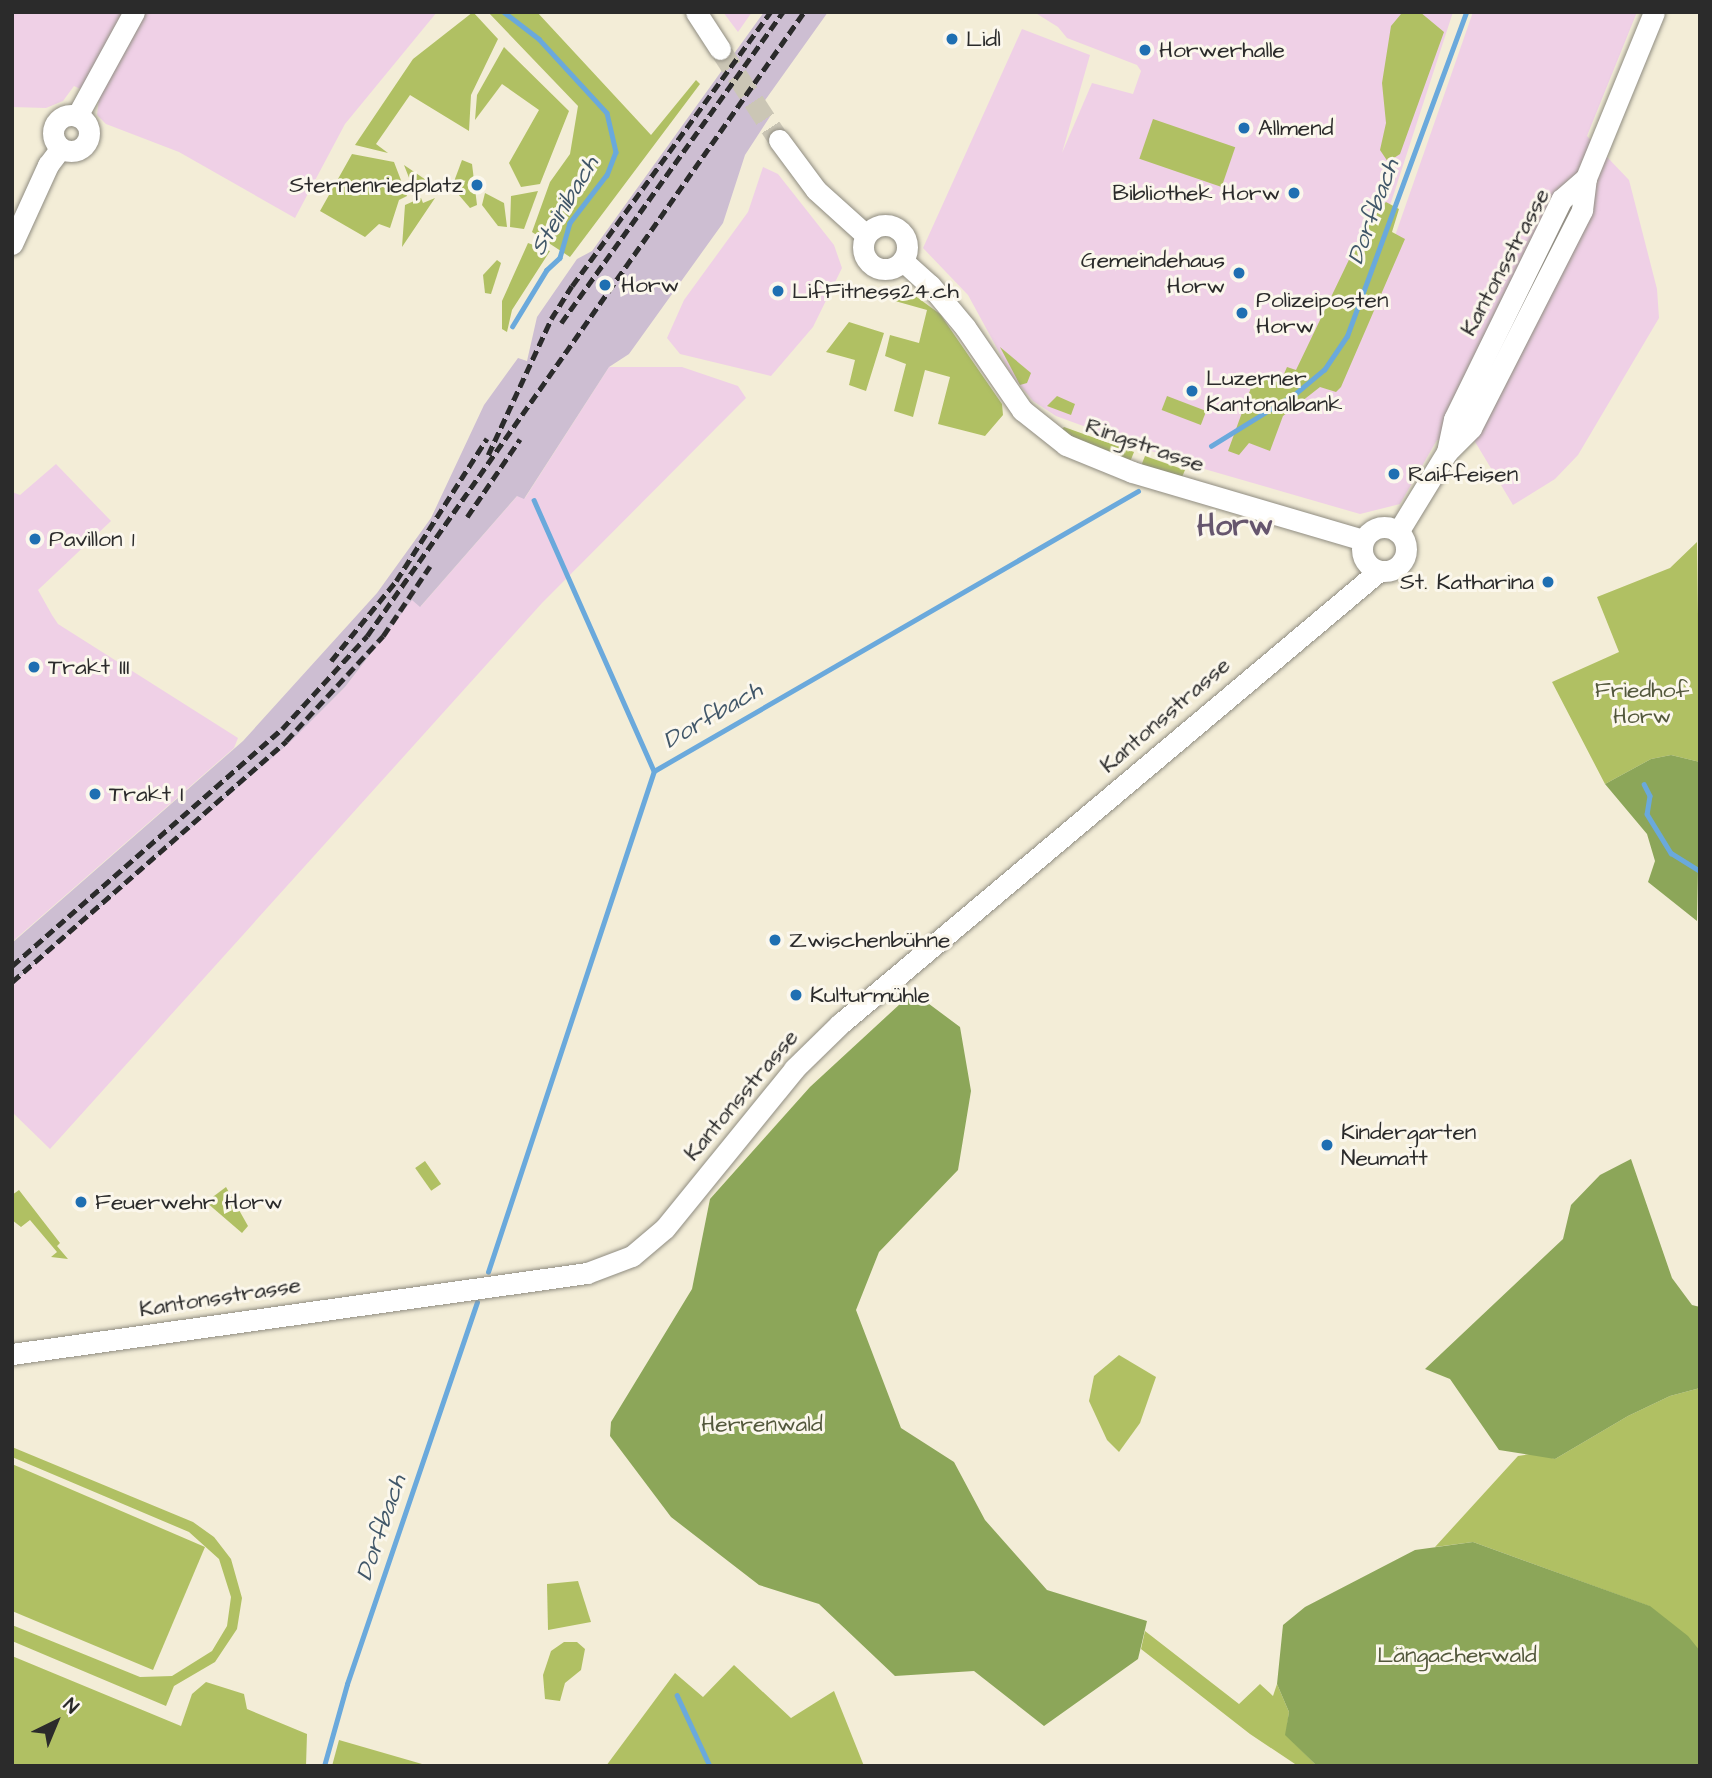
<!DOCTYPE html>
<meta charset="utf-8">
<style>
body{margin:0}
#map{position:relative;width:1712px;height:1778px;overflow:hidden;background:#f3edd7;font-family:"Architects Daughter",sans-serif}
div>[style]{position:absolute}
.built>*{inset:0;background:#efd0e6}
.industrial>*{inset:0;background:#cdbed2}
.green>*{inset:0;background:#b0c063;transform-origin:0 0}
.forest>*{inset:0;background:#8ca659}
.stream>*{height:4.5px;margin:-2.25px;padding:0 2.25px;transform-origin:2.25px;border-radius:2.25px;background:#6aa9dc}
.secondary-tunnel>*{height:21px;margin-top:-10.5px;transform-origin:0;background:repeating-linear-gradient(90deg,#cbc6b5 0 21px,transparent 0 31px)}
.roads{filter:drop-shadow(0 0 2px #8f8c81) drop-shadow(0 0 2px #8f8c81)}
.secondary>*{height:21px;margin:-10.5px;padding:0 10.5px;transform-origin:10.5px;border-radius:10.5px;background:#fff}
.secondary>.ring{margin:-10.5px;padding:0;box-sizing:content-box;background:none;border:21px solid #fff;border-radius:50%}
.rail>*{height:4.5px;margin-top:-2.25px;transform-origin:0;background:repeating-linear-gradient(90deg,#2b2b2b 0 10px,transparent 0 15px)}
.dots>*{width:19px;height:19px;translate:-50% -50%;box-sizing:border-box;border:4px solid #fbf7ec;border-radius:50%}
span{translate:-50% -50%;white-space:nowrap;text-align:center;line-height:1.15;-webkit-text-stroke:6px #fbf7ec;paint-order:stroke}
.poi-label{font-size:23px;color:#2b2b2b}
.left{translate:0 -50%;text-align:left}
.right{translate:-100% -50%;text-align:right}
.street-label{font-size:23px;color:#2b2b2b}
.park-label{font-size:23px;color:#53583c}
.water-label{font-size:24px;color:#415769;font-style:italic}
.district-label{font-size:30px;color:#66566e;font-weight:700}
.frame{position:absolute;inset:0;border:14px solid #2b2b2b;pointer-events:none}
.north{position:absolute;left:21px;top:1687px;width:70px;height:70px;-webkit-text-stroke:5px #fbf7ec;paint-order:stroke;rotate:43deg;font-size:19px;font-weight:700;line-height:28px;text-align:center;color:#2b2b2b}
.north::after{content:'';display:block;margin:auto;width:24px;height:32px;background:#2b2b2b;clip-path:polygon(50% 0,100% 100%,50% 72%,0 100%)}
</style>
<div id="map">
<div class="built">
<div style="clip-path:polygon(12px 12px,437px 12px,345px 124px,295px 218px,179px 152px,106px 124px,97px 115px,99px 98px,74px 86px,63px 101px,46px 108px,12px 107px)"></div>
<div style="clip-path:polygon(723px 12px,752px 12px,738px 32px)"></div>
<div style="clip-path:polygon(1034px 12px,1453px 12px,1369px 270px,1380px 279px,1473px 12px,1637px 12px,1587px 136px,1629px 180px,1657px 289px,1659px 318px,1578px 455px,1555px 479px,1513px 505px,1474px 440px,1437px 440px,1400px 504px,1360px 514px,1187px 464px,1056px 416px,1033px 401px,1011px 374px,968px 295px,923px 248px,1022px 29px,1090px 55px,1062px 153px,1092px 83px,1133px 94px,1141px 71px,1137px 65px,1067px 38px,1058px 27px)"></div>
<div style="clip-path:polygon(763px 167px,778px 174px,834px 245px,842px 268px,813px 327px,771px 376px,680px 354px,667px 338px,684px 300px,748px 212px)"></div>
<div style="clip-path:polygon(609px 367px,682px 367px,738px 386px,746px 398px,542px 603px,50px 1149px,12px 1112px,12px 984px,288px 743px,345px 687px,412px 599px,421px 606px,518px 495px,525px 498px)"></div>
<div style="clip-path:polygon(56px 464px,111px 521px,38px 590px,52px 615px,58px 624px,238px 738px,234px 748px,12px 942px,12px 492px,20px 495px)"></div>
</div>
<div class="industrial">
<div style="clip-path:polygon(764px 12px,828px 12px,761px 106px,771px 115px,745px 155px,723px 223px,629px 354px,609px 367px,524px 499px,517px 496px,420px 607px,412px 600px,345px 687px,289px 743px,12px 984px,12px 943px,243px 741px,377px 593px,431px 518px,484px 405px,518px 358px,527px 361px,537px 317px,577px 259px,592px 251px)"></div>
</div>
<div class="green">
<div style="clip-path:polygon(473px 12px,498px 39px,471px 95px,469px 131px,410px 95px,376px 144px,388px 153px,355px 145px,413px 59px)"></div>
<div style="clip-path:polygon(488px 12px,537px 12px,651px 135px,696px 80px,700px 84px,570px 257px,532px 232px,550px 182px,570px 154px,578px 106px)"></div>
<div style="clip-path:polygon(1420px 12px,1444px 32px,1400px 154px,1388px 162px,1380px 150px,1386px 123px,1382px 83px,1391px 26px,1401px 14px)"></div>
<div style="clip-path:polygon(504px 47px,569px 111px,540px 184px,521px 187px,509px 163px,539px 110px,502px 84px,475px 120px,477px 95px)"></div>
<div style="left:1153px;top:119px;width:87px;height:42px;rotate:19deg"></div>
<div style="clip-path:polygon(352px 154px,394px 162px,407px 196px,399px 200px,390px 228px,379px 224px,365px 237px,320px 211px)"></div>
<div style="clip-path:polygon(462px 160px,472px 164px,477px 205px,470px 208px,452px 187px)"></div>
<div style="clip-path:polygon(404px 165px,429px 182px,431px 179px,432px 187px,415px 193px)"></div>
<div style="clip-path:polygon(538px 191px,524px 229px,510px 227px,511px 196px)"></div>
<div style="clip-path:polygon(485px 193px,504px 203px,507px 227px,498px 226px,482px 205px)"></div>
<div style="clip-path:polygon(421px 198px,423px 203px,435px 198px,402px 247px,405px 205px)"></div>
<div style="clip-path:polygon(1386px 202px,1399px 209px,1392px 232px,1405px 239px,1341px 387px,1336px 392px,1320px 387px,1283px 416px,1270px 451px,1249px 443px,1239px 455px,1228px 451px,1256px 374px,1280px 383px,1287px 367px,1296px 370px,1369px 218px)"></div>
<div style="clip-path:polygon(528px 243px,550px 251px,512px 310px,507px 332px,502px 329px,502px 301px)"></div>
<div style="clip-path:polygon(497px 260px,501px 263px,491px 294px,485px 293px,483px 275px)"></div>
<div style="clip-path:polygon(899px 292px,914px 295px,940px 314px,1002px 404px,1003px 415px,985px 436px,938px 424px,950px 377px,925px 370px,913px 417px,894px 411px,906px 364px,885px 356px,890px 335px,919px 343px,927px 310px,895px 301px)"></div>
<div style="clip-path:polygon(849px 322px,884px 333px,866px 391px,849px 385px,855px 360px,826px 352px)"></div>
<div style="clip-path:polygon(1000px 347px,1031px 373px,1027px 383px,1020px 385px)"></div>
<div style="clip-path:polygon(1057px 396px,1075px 404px,1071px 415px,1047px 406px)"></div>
<div style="left:1167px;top:396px;width:42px;height:15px;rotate:21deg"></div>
<div style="clip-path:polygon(1064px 427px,1134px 452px,1130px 462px,1060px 431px)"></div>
<div style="clip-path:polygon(1145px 456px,1185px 470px,1182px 477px,1141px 466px)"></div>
<div style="clip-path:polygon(1697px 542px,1700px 762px,1671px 755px,1651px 759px,1605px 784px,1552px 682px,1619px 652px,1597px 597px,1670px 568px)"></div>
<div style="left:425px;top:1161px;width:28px;height:12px;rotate:55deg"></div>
<div style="clip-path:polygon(226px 1187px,248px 1226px,242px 1233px,206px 1202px)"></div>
<div style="clip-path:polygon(19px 1190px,60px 1243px,57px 1246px,68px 1259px,51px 1257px,57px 1252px,30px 1220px,21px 1227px,12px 1220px,12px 1195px)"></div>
<div style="clip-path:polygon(1119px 1355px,1156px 1377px,1140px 1423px,1119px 1452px,1107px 1440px,1089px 1401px,1094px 1376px)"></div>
<div style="clip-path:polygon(1700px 1388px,1700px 1651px,1649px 1606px,1473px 1542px,1435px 1547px,1518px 1456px,1536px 1453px,1555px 1459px,1628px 1416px,1670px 1396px)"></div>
<div style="clip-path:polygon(12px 1447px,193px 1522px,214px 1537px,231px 1559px,242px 1598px,237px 1629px,215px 1662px,174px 1686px,166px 1706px,12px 1641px,12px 1625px,140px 1677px,172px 1676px,212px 1651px,227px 1626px,231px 1597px,219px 1559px,189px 1532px,12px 1457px)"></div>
<div style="clip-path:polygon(12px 1464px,205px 1547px,153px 1670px,12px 1611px)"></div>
<div style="clip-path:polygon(578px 1581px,591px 1622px,548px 1630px,547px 1584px)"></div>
<div style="clip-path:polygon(1145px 1631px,1239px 1704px,1260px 1684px,1273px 1696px,1277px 1684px,1289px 1712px,1286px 1735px,1317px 1766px,1298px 1766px,1250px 1734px,1141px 1649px)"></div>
<div style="clip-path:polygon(564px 1642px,577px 1642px,585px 1649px,581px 1670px,565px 1683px,560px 1701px,545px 1699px,543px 1675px,551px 1651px)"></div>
<div style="clip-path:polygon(12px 1656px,181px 1726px,192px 1694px,206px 1682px,244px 1694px,247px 1709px,307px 1734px,306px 1766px,12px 1766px)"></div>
<div style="clip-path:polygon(734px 1665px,791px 1718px,834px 1691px,864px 1766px,606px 1766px,675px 1673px,703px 1697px)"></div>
<div style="clip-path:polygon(339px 1740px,429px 1766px,332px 1766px)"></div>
</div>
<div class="forest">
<div style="clip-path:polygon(1671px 755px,1700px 762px,1697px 921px,1648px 882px,1655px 861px,1647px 834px,1605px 784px,1651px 759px)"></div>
<div style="clip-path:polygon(913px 992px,960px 1027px,971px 1091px,958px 1170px,879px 1252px,856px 1310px,901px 1428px,954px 1462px,985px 1520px,1047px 1590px,1147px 1621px,1138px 1659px,1044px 1726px,974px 1671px,895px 1676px,819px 1604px,759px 1585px,671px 1517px,610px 1436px,611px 1422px,692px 1289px,710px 1199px,810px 1087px)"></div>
<div style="clip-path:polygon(1631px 1159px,1672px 1278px,1692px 1305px,1700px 1307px,1700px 1388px,1670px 1396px,1628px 1416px,1555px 1459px,1499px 1450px,1450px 1379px,1425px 1369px,1563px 1239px,1571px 1205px,1600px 1175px)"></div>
<div style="clip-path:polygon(1473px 1542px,1650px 1606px,1688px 1636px,1700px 1651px,1700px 1766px,1317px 1766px,1285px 1735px,1289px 1712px,1277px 1684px,1283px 1625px,1305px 1607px,1415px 1550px)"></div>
</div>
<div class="stream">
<div style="left:504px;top:12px;width:44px;rotate:37.6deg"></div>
<div style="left:539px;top:39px;width:100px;rotate:47.4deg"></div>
<div style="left:607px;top:113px;width:40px;rotate:77deg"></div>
<div style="left:616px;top:152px;width:25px;rotate:111deg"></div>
<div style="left:607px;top:175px;width:61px;rotate:127.6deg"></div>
<div style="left:570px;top:223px;width:36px;rotate:106deg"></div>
<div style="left:560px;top:258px;width:18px;rotate:137deg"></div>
<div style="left:547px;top:270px;width:66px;rotate:121.3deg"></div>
<div style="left:1211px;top:446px;width:99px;rotate:-31.8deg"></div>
<div style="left:1295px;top:394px;width:38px;rotate:-40deg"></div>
<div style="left:1324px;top:370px;width:41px;rotate:-55.9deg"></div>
<div style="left:1347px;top:336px;width:345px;rotate:-69.8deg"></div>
<div style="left:534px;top:500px;width:296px;rotate:66.1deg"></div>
<div style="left:1644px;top:784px;width:13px;rotate:63deg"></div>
<div style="left:1650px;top:796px;width:18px;rotate:99deg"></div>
<div style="left:1647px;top:814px;width:46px;rotate:58.4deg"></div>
<div style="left:1671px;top:853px;width:34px;rotate:32deg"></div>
<div style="left:488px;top:1272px;width:528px;rotate:-71.67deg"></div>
<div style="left:654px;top:771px;width:559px;rotate:-30.05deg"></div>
<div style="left:677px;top:1695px;width:78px;rotate:65.1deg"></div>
<div style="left:324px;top:1766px;width:85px;rotate:-74.3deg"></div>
<div style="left:347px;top:1684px;width:403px;rotate:-71.2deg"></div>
</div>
<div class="secondary-tunnel">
<div style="left:720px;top:49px;width:108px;rotate:57deg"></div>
</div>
<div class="roads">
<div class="secondary">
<div style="left:696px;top:12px;width:44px;rotate:57deg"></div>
<div class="ring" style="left:53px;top:115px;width:15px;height:15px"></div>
<div style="left:77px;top:116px;width:119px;rotate:-61.3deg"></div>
<div style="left:779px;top:140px;width:62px;rotate:53.5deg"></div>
<div style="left:816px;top:190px;width:67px;rotate:42deg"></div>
<div class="ring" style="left:863px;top:225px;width:23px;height:23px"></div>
<div style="left:12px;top:244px;width:87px;rotate:-65.5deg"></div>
<div style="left:48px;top:165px;width:21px;rotate:-53deg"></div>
<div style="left:903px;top:261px;width:36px;rotate:42deg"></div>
<div style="left:930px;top:285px;width:55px;rotate:50.2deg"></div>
<div style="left:965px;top:327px;width:101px;rotate:55.5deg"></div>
<div style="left:1022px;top:410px;width:56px;rotate:38.5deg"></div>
<div style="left:1066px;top:445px;width:71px;rotate:22.2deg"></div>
<div style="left:1132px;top:472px;width:241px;rotate:16.4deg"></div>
<div style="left:1447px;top:452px;width:34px;rotate:-78deg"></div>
<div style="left:1454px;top:419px;width:245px;rotate:-63.9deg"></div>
<div style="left:1562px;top:199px;width:32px;rotate:-41deg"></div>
<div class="ring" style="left:1362px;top:527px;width:23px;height:23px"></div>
<div style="left:1398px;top:532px;width:94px;rotate:-58.5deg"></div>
<div style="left:1447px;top:452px;width:34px;rotate:-45deg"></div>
<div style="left:1471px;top:428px;width:245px;rotate:-63deg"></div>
<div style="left:1582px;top:210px;width:32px;rotate:-83deg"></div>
<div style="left:1586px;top:178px;width:179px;rotate:-67.7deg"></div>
<div style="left:12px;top:1354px;width:581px;rotate:-8.02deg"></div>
<div style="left:587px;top:1273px;width:48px;rotate:-20.7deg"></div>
<div style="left:632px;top:1256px;width:43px;rotate:-40.3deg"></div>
<div style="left:665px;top:1228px;width:205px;rotate:-50.9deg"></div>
<div style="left:794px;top:1069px;width:64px;rotate:-44.4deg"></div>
<div style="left:840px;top:1024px;width:704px;rotate:-40.05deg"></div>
</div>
</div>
<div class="rail">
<div style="left:561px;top:323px;width:382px;rotate:-54.5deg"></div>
<div style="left:488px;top:455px;width:150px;rotate:-65.1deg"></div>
<div style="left:551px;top:319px;width:39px;rotate:-58deg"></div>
<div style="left:572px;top:286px;width:338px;rotate:-54.1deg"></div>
<div style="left:467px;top:517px;width:94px;rotate:-55.8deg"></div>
<div style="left:331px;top:661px;width:103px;rotate:-50.9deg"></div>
<div style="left:396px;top:581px;width:169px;rotate:-57.5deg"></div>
<div style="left:12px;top:966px;width:359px;rotate:-41.3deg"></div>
<div style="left:282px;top:729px;width:126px;rotate:-47.6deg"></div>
<div style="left:367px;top:636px;width:762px;rotate:-55deg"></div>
<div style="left:12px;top:982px;width:365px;rotate:-41.3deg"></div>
<div style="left:286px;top:741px;width:143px;rotate:-47.3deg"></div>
<div style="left:383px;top:636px;width:84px;rotate:-56.1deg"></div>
</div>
<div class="dots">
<div style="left:952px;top:39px;background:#1f6fb2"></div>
<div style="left:1145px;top:50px;background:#1f6fb2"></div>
<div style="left:1244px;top:128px;background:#1f6fb2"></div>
<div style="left:477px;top:185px;background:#1f6fb2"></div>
<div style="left:1294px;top:193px;background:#1f6fb2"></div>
<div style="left:1239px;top:273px;background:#1f6fb2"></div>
<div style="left:605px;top:285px;background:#1f6fb2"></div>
<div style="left:778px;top:291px;background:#1f6fb2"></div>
<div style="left:1242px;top:313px;background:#1f6fb2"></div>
<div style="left:1192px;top:391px;background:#1f6fb2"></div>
<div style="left:1394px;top:474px;background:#1f6fb2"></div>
<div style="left:35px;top:539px;background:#1f6fb2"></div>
<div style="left:1548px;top:582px;background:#1f6fb2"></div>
<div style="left:34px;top:667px;background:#1f6fb2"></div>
<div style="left:95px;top:794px;background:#1f6fb2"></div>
<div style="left:775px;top:940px;background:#1f6fb2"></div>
<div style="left:796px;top:995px;background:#1f6fb2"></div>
<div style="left:1327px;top:1145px;background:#1f6fb2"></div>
<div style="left:81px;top:1202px;background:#1f6fb2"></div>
</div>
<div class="poi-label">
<span class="left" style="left:966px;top:39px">Lidl</span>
<span class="left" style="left:1159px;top:50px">Horwerhalle</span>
<span class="left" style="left:1258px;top:128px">Allmend</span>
<span class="right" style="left:463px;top:185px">Sternenriedplatz</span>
<span class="right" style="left:1280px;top:193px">Bibliothek Horw</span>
<span class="right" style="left:1225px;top:273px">Gemeindehaus<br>Horw</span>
<span class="left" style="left:621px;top:285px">Horw</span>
<span class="left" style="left:792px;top:291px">LifFitness24.ch</span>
<span class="left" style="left:1256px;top:313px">Polizeiposten<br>Horw</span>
<span class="left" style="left:1206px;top:391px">Luzerner<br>Kantonalbank</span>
<span class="left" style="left:1408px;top:474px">Raiffeisen</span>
<span class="left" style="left:49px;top:539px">Pavillon 1</span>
<span class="right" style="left:1534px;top:582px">St. Katharina</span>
<span class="left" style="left:48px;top:667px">Trakt III</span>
<span class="left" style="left:109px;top:794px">Trakt I</span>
<span class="left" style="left:789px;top:940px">Zwischenbühne</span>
<span class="left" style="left:810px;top:995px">Kulturmühle</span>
<span class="left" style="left:1341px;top:1145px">Kindergarten<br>Neumatt</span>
<span class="left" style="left:95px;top:1202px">Feuerwehr Horw</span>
</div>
<div class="street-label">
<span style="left:1505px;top:262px;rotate:-62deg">Kantonsstrasse</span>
<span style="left:1145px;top:445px;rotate:19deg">Ringstrasse</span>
<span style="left:1165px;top:715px;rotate:-41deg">Kantonsstrasse</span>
<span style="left:741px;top:1095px;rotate:-50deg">Kantonsstrasse</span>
<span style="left:220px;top:1297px;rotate:-9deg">Kantonsstrasse</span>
</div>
<div class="park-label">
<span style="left:1642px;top:703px">Friedhof<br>Horw</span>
<span style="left:762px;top:1424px">Herrenwald</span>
<span style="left:1457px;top:1655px">Längacherwald</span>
</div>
<div class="water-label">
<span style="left:565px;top:206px;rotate:-59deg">Steinibach</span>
<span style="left:1374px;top:212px;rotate:-70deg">Dorfbach</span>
<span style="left:713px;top:716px;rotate:-30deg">Dorfbach</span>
<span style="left:382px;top:1528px;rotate:-71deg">Dorfbach</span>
</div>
<div class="district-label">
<span style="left:1235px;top:526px">Horw</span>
</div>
<div class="frame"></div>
<div class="north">N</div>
</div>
